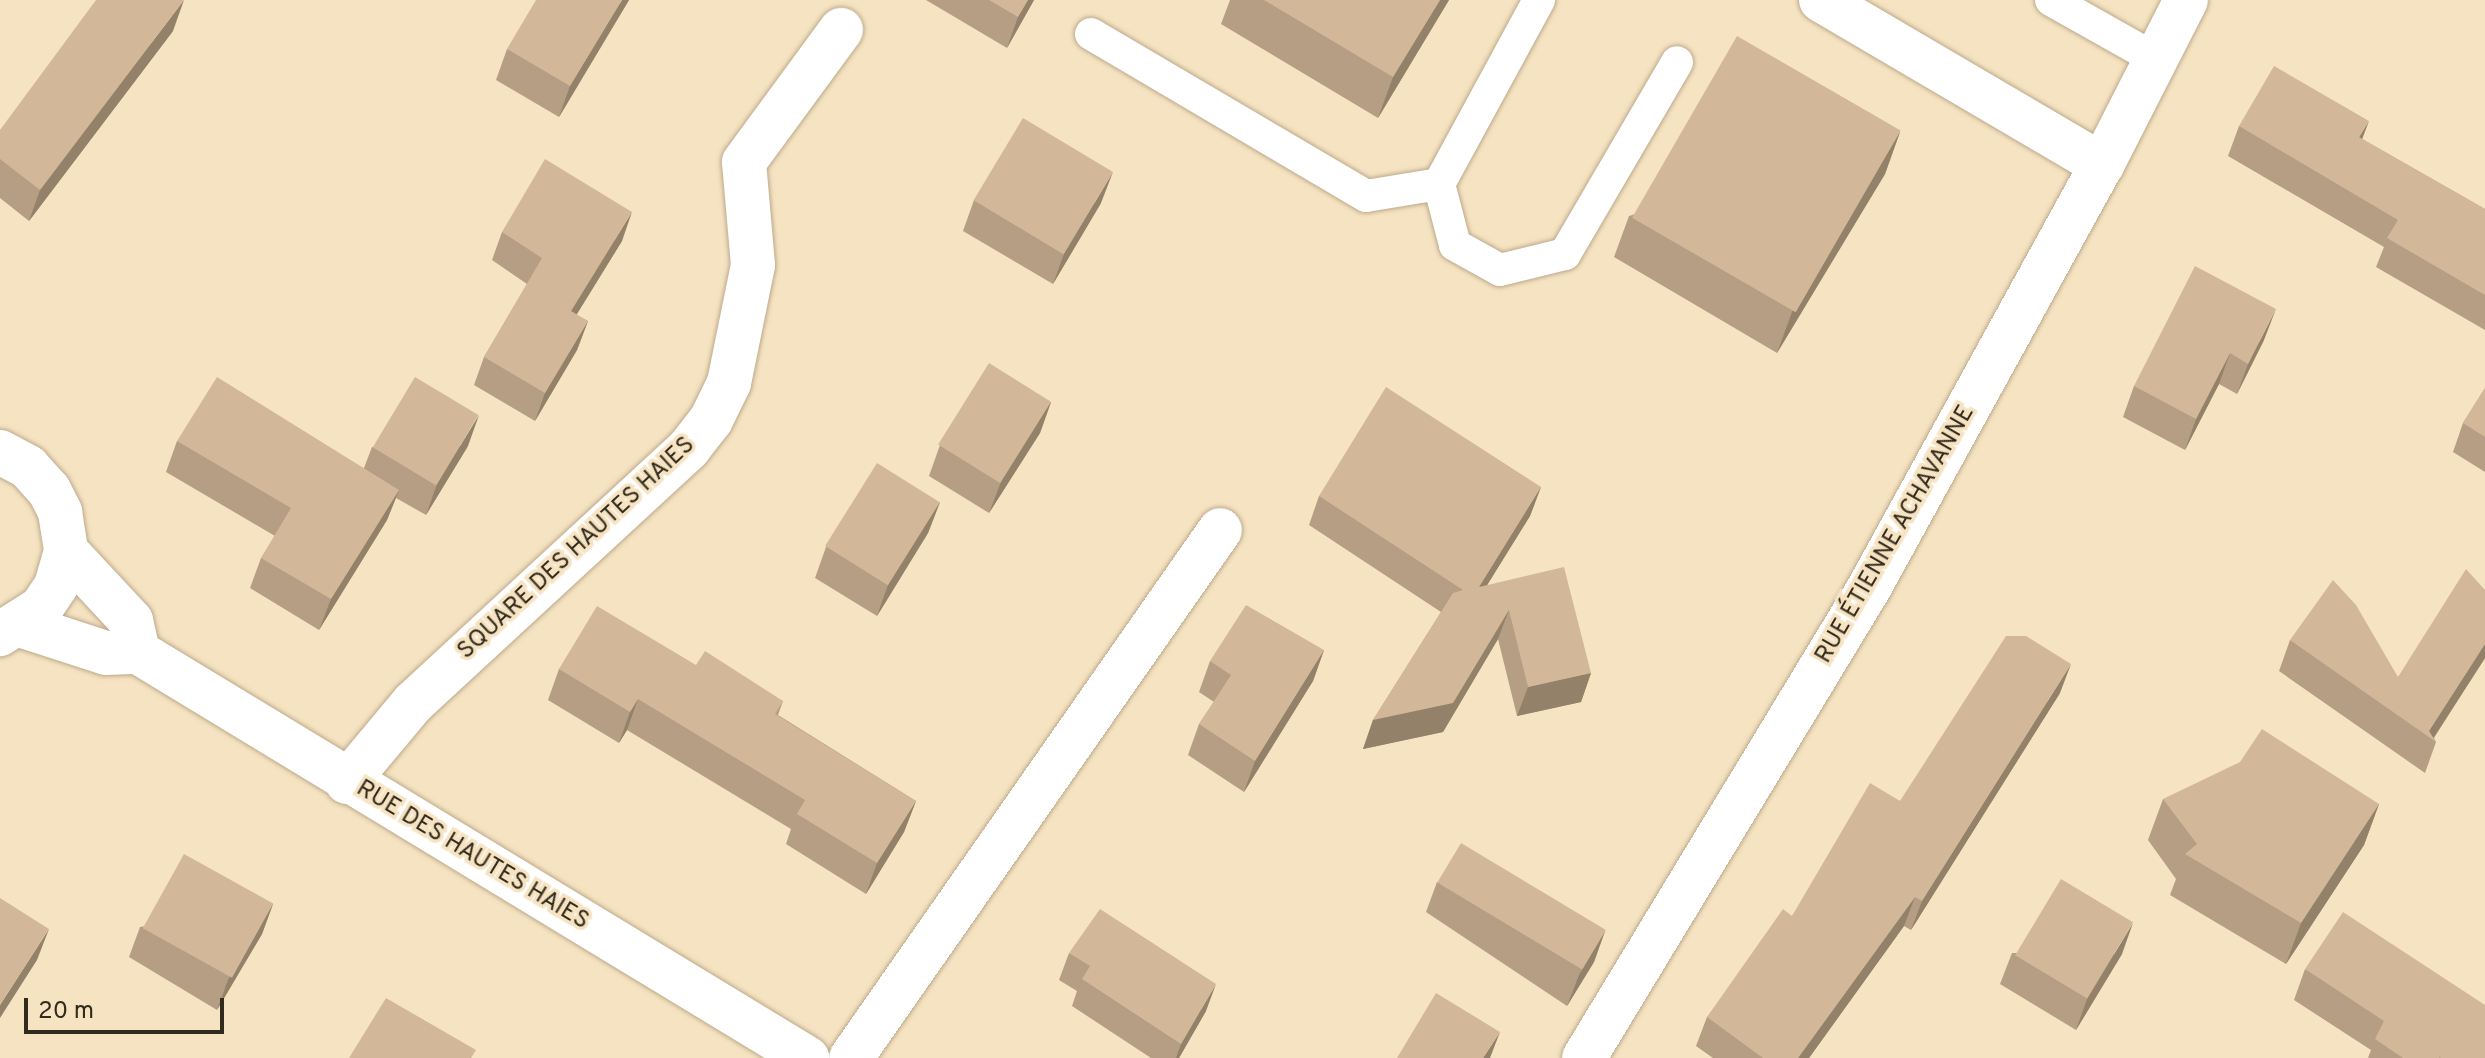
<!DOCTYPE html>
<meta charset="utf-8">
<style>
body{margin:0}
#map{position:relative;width:2485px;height:1058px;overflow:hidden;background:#f6e3c2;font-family:Overpass,sans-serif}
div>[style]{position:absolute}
.roads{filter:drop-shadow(0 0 2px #bcaa8b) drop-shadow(0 0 2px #bcaa8b)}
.lane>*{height:32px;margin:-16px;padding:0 16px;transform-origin:16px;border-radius:16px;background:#fff}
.street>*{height:44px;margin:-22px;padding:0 22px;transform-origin:22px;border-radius:22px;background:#fff}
.wall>*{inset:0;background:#b59e83}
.shaded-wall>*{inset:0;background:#93816a}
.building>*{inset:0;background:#d2b898;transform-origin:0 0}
span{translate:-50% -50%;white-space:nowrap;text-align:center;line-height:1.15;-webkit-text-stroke:7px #f6e3c2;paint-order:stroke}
.street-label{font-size:24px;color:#312a1d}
.scale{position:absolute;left:24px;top:998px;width:200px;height:36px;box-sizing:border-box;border:4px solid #312a1d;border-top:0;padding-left:10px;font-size:24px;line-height:28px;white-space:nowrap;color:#312a1d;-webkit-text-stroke:6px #f6e3c2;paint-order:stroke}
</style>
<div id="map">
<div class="roads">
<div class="lane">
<div style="left:1539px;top:0;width:209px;rotate:118.5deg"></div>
<div style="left:1439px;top:184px;width:63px;rotate:75.3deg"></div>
<div style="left:1455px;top:245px;width:51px;rotate:29.1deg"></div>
<div style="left:1500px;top:270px;width:67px;rotate:-13.8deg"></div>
<div style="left:1565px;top:254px;width:222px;rotate:-59.7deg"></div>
<div style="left:2051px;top:0;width:118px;rotate:29.4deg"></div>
<div style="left:1091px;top:34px;width:319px;rotate:30.5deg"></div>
<div style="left:1366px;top:196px;width:74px;rotate:-9.3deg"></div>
</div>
<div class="street">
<div style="left:1821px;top:0;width:326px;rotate:30.4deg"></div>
<div style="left:0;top:452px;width:32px;rotate:28deg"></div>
<div style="left:28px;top:467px;width:31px;rotate:48deg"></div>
<div style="left:49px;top:490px;width:25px;rotate:63deg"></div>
<div style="left:60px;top:512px;width:39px;rotate:81deg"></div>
<div style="left:66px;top:551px;width:36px;rotate:106deg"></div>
<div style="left:56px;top:586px;width:27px;rotate:124deg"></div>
<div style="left:41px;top:608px;width:49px;rotate:147.6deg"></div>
<div style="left:66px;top:551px;width:96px;rotate:47.1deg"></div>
<div style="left:131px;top:621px;width:32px;rotate:77deg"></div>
<div style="left:20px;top:625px;width:90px;rotate:18deg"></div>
<div style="left:106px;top:653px;width:32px;rotate:-2deg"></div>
<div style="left:138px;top:652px;width:783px;rotate:31.25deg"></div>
<div style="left:347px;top:782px;width:103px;rotate:-50.1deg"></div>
<div style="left:413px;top:703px;width:376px;rotate:-42.7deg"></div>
<div style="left:689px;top:448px;width:36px;rotate:-52deg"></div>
<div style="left:711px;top:420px;width:41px;rotate:-64.1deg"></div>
<div style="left:729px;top:383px;width:120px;rotate:-78.5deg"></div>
<div style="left:753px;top:265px;width:103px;rotate:-95deg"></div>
<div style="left:744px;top:162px;width:164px;rotate:-53.7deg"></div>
<div style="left:851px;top:1058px;width:644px;rotate:-55.05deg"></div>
<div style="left:1584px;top:1058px;width:550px;rotate:-58.77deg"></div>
<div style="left:1869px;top:588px;width:483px;rotate:-61.2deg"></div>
<div style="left:2102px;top:165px;width:185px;rotate:-63deg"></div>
</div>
</div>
<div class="wall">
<div style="clip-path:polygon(629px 0,559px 117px,496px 80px,507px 49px)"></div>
<div style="clip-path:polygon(926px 0,1034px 0,1007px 48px)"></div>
<div style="clip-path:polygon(1230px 0,1449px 0,1378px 118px,1221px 24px)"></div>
<div style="clip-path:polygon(173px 31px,29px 221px,0 198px,0 130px)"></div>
<div style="clip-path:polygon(2239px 126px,2362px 139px,2485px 209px,2485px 330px,2376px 267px,2384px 247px,2228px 156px)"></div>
<div style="clip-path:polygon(1900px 132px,1885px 174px,1777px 353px,1614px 257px,1629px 216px)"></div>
<div style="clip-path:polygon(974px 200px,1101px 203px,1053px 284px,963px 231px)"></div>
<div style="clip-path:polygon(502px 232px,622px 241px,576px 315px,588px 321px,577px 350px,535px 421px,474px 385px,484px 357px,527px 284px,492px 260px)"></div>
<div style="clip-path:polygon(2264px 340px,2237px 394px,2219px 384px,2185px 450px,2123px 417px,2134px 386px)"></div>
<div style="clip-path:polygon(2485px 388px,2485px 472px,2453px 452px,2463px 423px)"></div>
<div style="clip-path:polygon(1051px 402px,1040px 433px,989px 513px,929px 476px,940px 445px)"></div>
<div style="clip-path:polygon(177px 441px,364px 468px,372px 447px,468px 446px,426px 515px,396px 498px,387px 520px,319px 630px,250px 588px,261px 558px,275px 536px,166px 472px)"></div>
<div style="clip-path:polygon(1541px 487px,1530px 516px,1487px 585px,1591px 673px,1581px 702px,1517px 716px,1498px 639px,1443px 732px,1363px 749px,1373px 720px,1441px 612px,1309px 525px,1319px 496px)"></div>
<div style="clip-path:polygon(940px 502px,928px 533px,877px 616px,815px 578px,826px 547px)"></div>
<div style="clip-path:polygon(2485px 590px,2485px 658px,2434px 738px,2436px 742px,2425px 773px,2279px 671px,2290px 640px,2398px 677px)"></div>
<div style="clip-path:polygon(1324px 650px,1313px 681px,1244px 792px,1188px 755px,1199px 724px,1214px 702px,1199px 692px,1210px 661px)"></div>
<div style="clip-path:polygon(696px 665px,783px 701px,778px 715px,916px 801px,904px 832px,866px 894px,786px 844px,791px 829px,627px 730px,619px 743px,548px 700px,559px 669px)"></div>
<div style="clip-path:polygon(2060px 693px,1911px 930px,1904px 926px,1809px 1058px,1713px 1058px,1696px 1046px,1707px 1017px,1792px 916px,1900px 801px)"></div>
<div style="clip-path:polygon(2163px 799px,2379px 804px,2364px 845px,2286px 964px,2170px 895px,2176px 879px,2148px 840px)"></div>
<div style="clip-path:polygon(1437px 882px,1605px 931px,1594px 962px,1567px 1006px,1426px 912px)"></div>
<div style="clip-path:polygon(273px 904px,262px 934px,217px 1010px,129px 957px,140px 927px)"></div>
<div style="clip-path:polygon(1069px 953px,1206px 1011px,1179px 1058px,1151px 1058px,1072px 1006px,1077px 991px,1059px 980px)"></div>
<div style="clip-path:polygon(2012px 953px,2122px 954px,2076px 1030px,2000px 984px)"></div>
<div style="clip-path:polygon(2305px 969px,2485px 1058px,2368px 1058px,2371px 1050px,2294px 1000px)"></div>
</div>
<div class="shaded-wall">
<div style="clip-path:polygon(184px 0,173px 31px,29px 221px,40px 190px)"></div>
<div style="clip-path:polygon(622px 0,629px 0,559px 117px,570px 86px)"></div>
<div style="clip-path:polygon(1028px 0,1034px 0,1007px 48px,1018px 17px)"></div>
<div style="clip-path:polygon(1440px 0,1449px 0,1378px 118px,1393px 77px)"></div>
<div style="clip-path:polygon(2369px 121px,2358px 150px,2359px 137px)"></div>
<div style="clip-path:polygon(1900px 132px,1885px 174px,1777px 353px,1792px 312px)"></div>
<div style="clip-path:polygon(1113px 172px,1101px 203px,1053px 284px,1064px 254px)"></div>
<div style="clip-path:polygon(632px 212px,622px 241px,561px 340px,571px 311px)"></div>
<div style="clip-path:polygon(2276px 309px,2264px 340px,2237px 394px,2248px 364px)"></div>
<div style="clip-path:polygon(588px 321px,577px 350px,535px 421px,545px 393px)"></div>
<div style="clip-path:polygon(2230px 353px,2219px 384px,2185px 450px,2196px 419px)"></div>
<div style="clip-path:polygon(1051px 402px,1040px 433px,989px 513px,1001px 482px)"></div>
<div style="clip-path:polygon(479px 415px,468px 446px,426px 515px,437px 484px)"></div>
<div style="clip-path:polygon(1541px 487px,1530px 516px,1468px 616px,1479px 587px)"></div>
<div style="clip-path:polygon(399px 490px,387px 520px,319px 630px,331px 599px)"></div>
<div style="clip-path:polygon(940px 502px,928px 533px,877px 616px,888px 585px)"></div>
<div style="clip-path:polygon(1509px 610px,1498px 639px,1443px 732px,1363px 749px,1373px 720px)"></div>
<div style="clip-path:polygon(2485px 644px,2485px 658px,2432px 740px,2429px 731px)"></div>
<div style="clip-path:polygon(1324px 650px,1313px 681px,1244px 792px,1255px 761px)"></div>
<div style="clip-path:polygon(2071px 664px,2060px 693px,1911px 930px,1922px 901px)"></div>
<div style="clip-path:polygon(1591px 673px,1581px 702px,1517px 716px,1528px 687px)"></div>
<div style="clip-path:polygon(638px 699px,627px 730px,619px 743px,630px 712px)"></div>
<div style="clip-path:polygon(916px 801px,904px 832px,866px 894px,877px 863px)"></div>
<div style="clip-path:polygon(2379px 804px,2364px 845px,2286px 964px,2301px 923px)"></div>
<div style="clip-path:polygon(1915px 897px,1904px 926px,1809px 1058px,1798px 1058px)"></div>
<div style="clip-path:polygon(273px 904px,262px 934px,217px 1010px,228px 980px)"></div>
<div style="clip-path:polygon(2133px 923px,2122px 954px,2076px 1030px,2087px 999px)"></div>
<div style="clip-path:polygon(49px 929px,37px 960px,0 1018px,0 1005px)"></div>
<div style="clip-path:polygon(1605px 931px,1594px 962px,1567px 1006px,1579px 975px)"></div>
<div style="clip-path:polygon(1216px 984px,1206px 1011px,1179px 1058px,1176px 1058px,1181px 1044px)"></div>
<div style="clip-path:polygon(1500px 1032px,1490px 1058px,1483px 1058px)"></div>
</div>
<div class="building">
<div style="clip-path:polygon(96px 0,184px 0,40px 190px,0 159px,0 130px)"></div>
<div style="clip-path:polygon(536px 0,622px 0,570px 86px,507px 49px)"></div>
<div style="clip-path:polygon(989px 0,1028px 0,1018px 17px)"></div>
<div style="clip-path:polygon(1264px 0,1440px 0,1393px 77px)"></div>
<div style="left:1737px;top:36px;width:189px;height:210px;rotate:30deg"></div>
<div style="clip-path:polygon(2274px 66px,2369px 121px,2359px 137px,2485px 209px,2485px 295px,2387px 238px,2398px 220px,2239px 126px)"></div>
<div style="left:1023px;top:118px;width:105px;height:96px;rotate:31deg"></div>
<div style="clip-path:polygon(545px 159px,632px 212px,571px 311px,588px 321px,545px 393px,484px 357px,542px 258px,502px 232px)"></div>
<div style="clip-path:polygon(2195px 266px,2276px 309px,2248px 364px,2230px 353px,2196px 419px,2134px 386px)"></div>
<div style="left:989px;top:363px;width:73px;height:96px;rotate:32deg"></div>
<div style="clip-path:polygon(217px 377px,399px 490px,331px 599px,261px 558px,291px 508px,177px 441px)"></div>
<div style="left:415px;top:377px;width:74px;height:82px;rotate:31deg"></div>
<div style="clip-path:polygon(1386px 387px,1541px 487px,1479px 587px,1564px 567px,1591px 673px,1528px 687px,1509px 610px,1453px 703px,1373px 720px,1453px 593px,1463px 590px,1319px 496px)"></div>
<div style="clip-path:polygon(2485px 388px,2485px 437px,2463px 423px)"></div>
<div style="left:877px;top:463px;width:74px;height:98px;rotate:32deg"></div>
<div style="clip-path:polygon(2466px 569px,2485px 590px,2485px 644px,2429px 731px,2436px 742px,2290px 640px,2333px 580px,2356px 605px,2398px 677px)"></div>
<div style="clip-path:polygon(1246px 605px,1324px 650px,1255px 761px,1199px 724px,1231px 675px,1210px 661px)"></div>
<div style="clip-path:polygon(597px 606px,696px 665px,705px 651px,783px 701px,775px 714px,916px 801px,877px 863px,797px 814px,805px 800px,638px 699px,630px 712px,559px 669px)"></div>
<div style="clip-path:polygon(2006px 636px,2026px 636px,2071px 664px,1922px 901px,1915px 897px,1798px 1058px,1763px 1058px,1707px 1017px,1783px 909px,1792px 916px,1870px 783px,1900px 801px)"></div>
<div style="clip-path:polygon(2262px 729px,2379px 804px,2301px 923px,2185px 854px,2197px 844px,2163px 799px,2240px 762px)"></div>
<div style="left:1461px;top:843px;width:169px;height:46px;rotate:31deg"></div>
<div style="left:184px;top:854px;width:102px;height:85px;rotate:29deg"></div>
<div style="left:2061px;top:879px;width:84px;height:89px;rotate:31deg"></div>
<div style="clip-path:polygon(0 898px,49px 929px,0 1005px)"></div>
<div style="clip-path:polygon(1100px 909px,1216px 984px,1181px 1044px,1082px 979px,1090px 966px,1069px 953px)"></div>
<div style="clip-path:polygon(2343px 912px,2485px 1005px,2485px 1058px,2441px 1058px,2439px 1057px,2439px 1058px,2403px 1058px,2375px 1039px,2384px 1021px,2305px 969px)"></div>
<div style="clip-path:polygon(1436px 993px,1500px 1032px,1483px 1058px,1397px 1058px)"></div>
<div style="clip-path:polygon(386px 998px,476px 1050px,471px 1058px,349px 1058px)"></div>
</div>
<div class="street-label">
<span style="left:1896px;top:535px;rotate:-60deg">RUE ÉTIENNE ACHAVANNE</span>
<span style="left:577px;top:549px;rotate:-43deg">SQUARE DES HAUTES HAIES</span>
<span style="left:472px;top:856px;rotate:31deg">RUE DES HAUTES HAIES</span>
</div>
<div class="scale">20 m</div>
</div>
